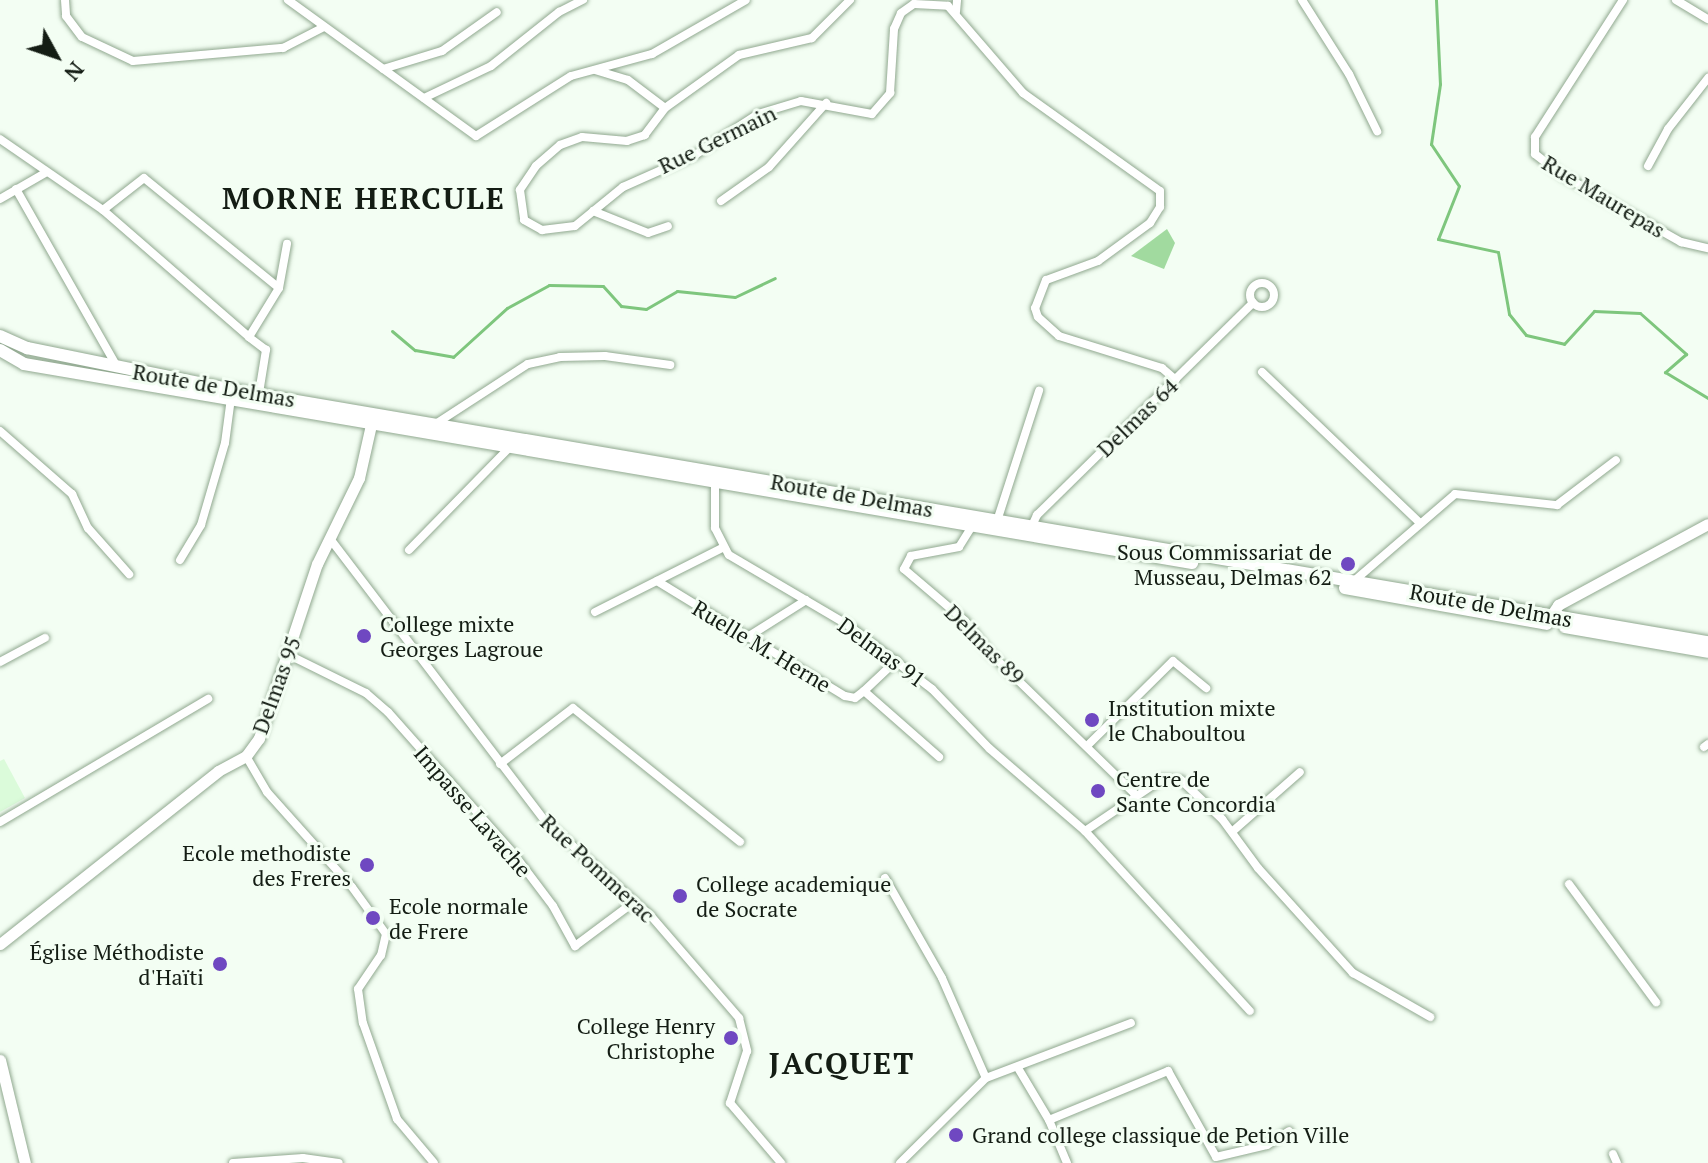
<!DOCTYPE html>
<meta charset="utf-8">
<style>
body{margin:0}
#map{position:relative;width:1708px;height:1163px;overflow:hidden;background:#f3fef3;font-family:"PT Serif",serif}
div>[style]{position:absolute}
.built>*{inset:0;background:#dbfbda}
.green>*{inset:0;background:#a1da9f}
.stream>*{height:3px;margin:-1.5px;padding:0 1.5px;transform-origin:1.5px;border-radius:1.5px;background:#7ec67d}
.roads{filter:drop-shadow(0 0 2px #90a88f) drop-shadow(0 0 2px #90a88f)}
.street>*{height:8px;margin:-4px;padding:0 4px;transform-origin:4px;border-radius:4px;background:#fff}
.street>.ring{margin:-4px;padding:0;box-sizing:content-box;background:none;border:8px solid #fff;border-radius:50%}
.secondary>*{height:11px;margin:-5.5px;padding:0 5.5px;transform-origin:5.5px;border-radius:5.5px;background:#fff}
.primary>*{height:12px;margin:-6px;padding:0 6px;transform-origin:6px;border-radius:6px;background:#fff}
.dots>*{width:22px;height:22px;translate:-50% -50%;box-sizing:border-box;border:4px solid #f3fef3;border-radius:50%}
span{translate:-50% -50%;white-space:nowrap;text-align:center;line-height:1.15;-webkit-text-stroke:6px #f3fef3;paint-order:stroke}
.street-label{font-size:22px;color:#141d14}
.poi-label{font-size:22px;color:#141d14}
.right{translate:-100% -50%;text-align:right}
.left{translate:0 -50%;text-align:left}
.district-label{font-size:30px;color:#141d14;font-weight:700;letter-spacing:2px}
.north{position:absolute;left:16px;top:16px;width:80px;height:80px;-webkit-text-stroke:6px #f3fef3;paint-order:stroke;rotate:130deg;font-size:22px;font-weight:700;line-height:32px;text-align:center;color:#141d14}
.north::after{content:'';display:block;margin:auto;width:28px;height:36px;background:#141d14;clip-path:polygon(50% 0,100% 100%,50% 72%,0 100%)}
</style>
<div id="map">
<div class="built">
<div style="clip-path:polygon(4px 759px,25px 798px,0 812px,0 761px)"></div>
</div>
<div class="green">
<div style="clip-path:polygon(1167px 229px,1175px 243px,1164px 269px,1131px 256px)"></div>
</div>
<div class="stream">
<div style="left:1436px;top:0;width:84px;rotate:87.3deg"></div>
<div style="left:1440px;top:84px;width:61px;rotate:98.5deg"></div>
<div style="left:1431px;top:144px;width:50px;rotate:56.3deg"></div>
<div style="left:1459px;top:186px;width:57px;rotate:111.6deg"></div>
<div style="left:1438px;top:239px;width:61px;rotate:12.2deg"></div>
<div style="left:1498px;top:252px;width:63px;rotate:79.9deg"></div>
<div style="left:1509px;top:314px;width:27px;rotate:51deg"></div>
<div style="left:1526px;top:335px;width:39px;rotate:13deg"></div>
<div style="left:1564px;top:344px;width:45px;rotate:-47.7deg"></div>
<div style="left:1594px;top:311px;width:46px;rotate:2.5deg"></div>
<div style="left:1640px;top:313px;width:62px;rotate:41.7deg"></div>
<div style="left:1686px;top:354px;width:28px;rotate:139deg"></div>
<div style="left:1665px;top:372px;width:50px;rotate:31.2deg"></div>
<div style="left:392px;top:331px;width:30px;rotate:40deg"></div>
<div style="left:415px;top:350px;width:39px;rotate:10deg"></div>
<div style="left:453px;top:357px;width:73px;rotate:-42.2deg"></div>
<div style="left:507px;top:308px;width:48px;rotate:-28.7deg"></div>
<div style="left:549px;top:285px;width:54px;rotate:1.1deg"></div>
<div style="left:603px;top:286px;width:27px;rotate:48deg"></div>
<div style="left:621px;top:306px;width:25px;rotate:7deg"></div>
<div style="left:646px;top:309px;width:36px;rotate:-30deg"></div>
<div style="left:677px;top:291px;width:58px;rotate:5.9deg"></div>
<div style="left:735px;top:297px;width:44px;rotate:-25.4deg"></div>
</div>
<div class="roads">
<div class="street">
<div style="left:65px;top:0;width:16px;rotate:86deg"></div>
<div style="left:66px;top:16px;width:26px;rotate:53deg"></div>
<div style="left:82px;top:37px;width:56px;rotate:25.2deg"></div>
<div style="left:133px;top:61px;width:151px;rotate:-5deg"></div>
<div style="left:283px;top:48px;width:46px;rotate:-27.1deg"></div>
<div style="left:288px;top:0;width:232px;rotate:35.9deg"></div>
<div style="left:476px;top:136px;width:112px;rotate:-32.3deg"></div>
<div style="left:571px;top:76px;width:84px;rotate:-15.2deg"></div>
<div style="left:652px;top:54px;width:108px;rotate:-29.9deg"></div>
<div style="left:850px;top:0;width:54px;rotate:135deg"></div>
<div style="left:812px;top:38px;width:75px;rotate:166.9deg"></div>
<div style="left:739px;top:55px;width:91px;rotate:144.4deg"></div>
<div style="left:665px;top:108px;width:34px;rotate:127deg"></div>
<div style="left:645px;top:135px;width:19px;rotate:162deg"></div>
<div style="left:627px;top:141px;width:45px;rotate:-174.9deg"></div>
<div style="left:582px;top:137px;width:23px;rotate:160deg"></div>
<div style="left:560px;top:145px;width:32px;rotate:139deg"></div>
<div style="left:536px;top:166px;width:29px;rotate:124deg"></div>
<div style="left:520px;top:190px;width:30px;rotate:82deg"></div>
<div style="left:524px;top:220px;width:21px;rotate:29deg"></div>
<div style="left:542px;top:230px;width:33px;rotate:-7deg"></div>
<div style="left:575px;top:226px;width:62px;rotate:-39.1deg"></div>
<div style="left:623px;top:187px;width:79px;rotate:-24deg"></div>
<div style="left:695px;top:155px;width:75px;rotate:-33.1deg"></div>
<div style="left:758px;top:114px;width:45px;rotate:-16.8deg"></div>
<div style="left:801px;top:101px;width:72px;rotate:10.4deg"></div>
<div style="left:872px;top:114px;width:28px;rotate:-49deg"></div>
<div style="left:890px;top:93px;width:64px;rotate:-86.4deg"></div>
<div style="left:894px;top:29px;width:17px;rotate:-66deg"></div>
<div style="left:901px;top:13px;width:16px;rotate:-35deg"></div>
<div style="left:914px;top:4px;width:34px;rotate:3deg"></div>
<div style="left:948px;top:6px;width:115px;rotate:49.2deg"></div>
<div style="left:1023px;top:93px;width:168px;rotate:35.6deg"></div>
<div style="left:1160px;top:191px;width:16px;rotate:90deg"></div>
<div style="left:1160px;top:207px;width:19px;rotate:122deg"></div>
<div style="left:1150px;top:223px;width:64px;rotate:143.8deg"></div>
<div style="left:1098px;top:261px;width:55px;rotate:159.9deg"></div>
<div style="left:1046px;top:280px;width:30px;rotate:111deg"></div>
<div style="left:1035px;top:308px;width:9px;rotate:72deg"></div>
<div style="left:1038px;top:317px;width:28px;rotate:42deg"></div>
<div style="left:1059px;top:336px;width:108px;rotate:17.3deg"></div>
<div style="left:1162px;top:368px;width:18px;rotate:41deg"></div>
<div style="left:1302px;top:0;width:88px;rotate:57.6deg"></div>
<div style="left:1349px;top:74px;width:64px;rotate:63.8deg"></div>
<div style="left:1623px;top:0;width:163px;rotate:122.7deg"></div>
<div style="left:1535px;top:137px;width:17px;rotate:90deg"></div>
<div style="left:1535px;top:154px;width:34px;rotate:38deg"></div>
<div style="left:1562px;top:175px;width:137px;rotate:29.4deg"></div>
<div style="left:1681px;top:242px;width:28px;rotate:13deg"></div>
<div style="left:1676px;top:0;width:37px;rotate:31deg"></div>
<div style="left:956px;top:12px;width:12px;rotate:-85deg"></div>
<div style="left:383px;top:69px;width:62px;rotate:-17deg"></div>
<div style="left:442px;top:51px;width:67px;rotate:-35.3deg"></div>
<div style="left:595px;top:70px;width:34px;rotate:17deg"></div>
<div style="left:628px;top:80px;width:46px;rotate:37.1deg"></div>
<div style="left:424px;top:98px;width:74px;rotate:-25.5deg"></div>
<div style="left:491px;top:66px;width:87px;rotate:-38.5deg"></div>
<div style="left:559px;top:12px;width:27px;rotate:-27deg"></div>
<div style="left:0;top:139px;width:125px;rotate:34.6deg"></div>
<div style="left:103px;top:210px;width:194px;rotate:41deg"></div>
<div style="left:1648px;top:166px;width:42px;rotate:-61.6deg"></div>
<div style="left:1668px;top:129px;width:65px;rotate:-51.9deg"></div>
<div style="left:16px;top:189px;width:205px;rotate:60.4deg"></div>
<div style="left:0;top:199px;width:54px;rotate:-29.9deg"></div>
<div style="left:721px;top:201px;width:59px;rotate:-35.3deg"></div>
<div style="left:769px;top:167px;width:86px;rotate:-48.3deg"></div>
<div style="left:103px;top:210px;width:52px;rotate:-38deg"></div>
<div style="left:144px;top:178px;width:174px;rotate:39.2deg"></div>
<div style="left:593px;top:211px;width:59px;rotate:21.8deg"></div>
<div style="left:648px;top:233px;width:21px;rotate:-19deg"></div>
<div class="ring" style="left:1250px;top:283px;width:16px;height:16px"></div>
<div style="left:1262px;top:372px;width:219px;rotate:43.7deg"></div>
<div style="left:259px;top:393px;width:44px;rotate:-80.8deg"></div>
<div style="left:266px;top:350px;width:21px;rotate:-143deg"></div>
<div style="left:249px;top:337px;width:57px;rotate:-58.5deg"></div>
<div style="left:279px;top:288px;width:45px;rotate:-79.7deg"></div>
<div style="left:437px;top:423px;width:108px;rotate:-33deg"></div>
<div style="left:528px;top:364px;width:33px;rotate:-12deg"></div>
<div style="left:560px;top:357px;width:45px;rotate:-1.3deg"></div>
<div style="left:605px;top:356px;width:66px;rotate:7.9deg"></div>
<div style="left:0;top:431px;width:96px;rotate:41.2deg"></div>
<div style="left:72px;top:494px;width:38px;rotate:65deg"></div>
<div style="left:88px;top:528px;width:62px;rotate:48.3deg"></div>
<div style="left:715px;top:478px;width:50px;rotate:90deg"></div>
<div style="left:715px;top:528px;width:30px;rotate:63deg"></div>
<div style="left:729px;top:555px;width:138px;rotate:30.5deg"></div>
<div style="left:848px;top:625px;width:106px;rotate:37.3deg"></div>
<div style="left:932px;top:689px;width:83px;rotate:46deg"></div>
<div style="left:990px;top:749px;width:125px;rotate:40.8deg"></div>
<div style="left:1085px;top:831px;width:244px;rotate:47.5deg"></div>
<div style="left:997px;top:521px;width:137px;rotate:-72.1deg"></div>
<div style="left:974px;top:523px;width:28px;rotate:122deg"></div>
<div style="left:959px;top:547px;width:49px;rotate:169.4deg"></div>
<div style="left:911px;top:556px;width:15px;rotate:118deg"></div>
<div style="left:904px;top:569px;width:80px;rotate:40.4deg"></div>
<div style="left:965px;top:621px;width:42px;rotate:51.8deg"></div>
<div style="left:991px;top:654px;width:202px;rotate:44.2deg"></div>
<div style="left:1030px;top:530px;width:17px;rotate:-65deg"></div>
<div style="left:1037px;top:515px;width:303px;rotate:-44.5deg"></div>
<div style="left:331px;top:540px;width:353px;rotate:52.7deg"></div>
<div style="left:545px;top:821px;width:142px;rotate:41.9deg"></div>
<div style="left:651px;top:916px;width:135px;rotate:49.2deg"></div>
<div style="left:739px;top:1018px;width:34px;rotate:76deg"></div>
<div style="left:747px;top:1051px;width:55px;rotate:108.1deg"></div>
<div style="left:730px;top:1103px;width:79px;rotate:49.6deg"></div>
<div style="left:409px;top:550px;width:146px;rotate:-45.6deg"></div>
<div style="left:180px;top:560px;width:41px;rotate:-59deg"></div>
<div style="left:201px;top:525px;width:85px;rotate:-73.7deg"></div>
<div style="left:225px;top:443px;width:45px;rotate:-82.4deg"></div>
<div style="left:657px;top:581px;width:220px;rotate:31.5deg"></div>
<div style="left:845px;top:696px;width:10px;rotate:11deg"></div>
<div style="left:855px;top:698px;width:11px;rotate:-38deg"></div>
<div style="left:864px;top:691px;width:100px;rotate:41.3deg"></div>
<div style="left:1354px;top:581px;width:133px;rotate:-40.7deg"></div>
<div style="left:1455px;top:494px;width:103px;rotate:6.2deg"></div>
<div style="left:1557px;top:505px;width:74px;rotate:-37.3deg"></div>
<div style="left:595px;top:612px;width:142px;rotate:-26.7deg"></div>
<div style="left:746px;top:638px;width:71px;rotate:-32.3deg"></div>
<div style="left:289px;top:655px;width:86px;rotate:26.3deg"></div>
<div style="left:366px;top:693px;width:29px;rotate:41deg"></div>
<div style="left:388px;top:712px;width:188px;rotate:48.4deg"></div>
<div style="left:513px;top:853px;width:66px;rotate:53deg"></div>
<div style="left:553px;top:906px;width:46px;rotate:61.2deg"></div>
<div style="left:575px;top:946px;width:74px;rotate:-36.7deg"></div>
<div style="left:0;top:662px;width:51px;rotate:-28.1deg"></div>
<div style="left:864px;top:691px;width:45px;rotate:-43.2deg"></div>
<div style="left:1087px;top:746px;width:121px;rotate:-44.7deg"></div>
<div style="left:1173px;top:661px;width:43px;rotate:39.3deg"></div>
<div style="left:1704px;top:747px;width:5px;rotate:-37deg"></div>
<div style="left:246px;top:756px;width:42px;rotate:59.7deg"></div>
<div style="left:267px;top:792px;width:127px;rotate:48.2deg"></div>
<div style="left:352px;top:887px;width:58px;rotate:54.1deg"></div>
<div style="left:386px;top:934px;width:22px;rotate:103deg"></div>
<div style="left:381px;top:955px;width:41px;rotate:124.1deg"></div>
<div style="left:358px;top:989px;width:34px;rotate:82deg"></div>
<div style="left:363px;top:1023px;width:102px;rotate:70.5deg"></div>
<div style="left:397px;top:1119px;width:57px;rotate:49.9deg"></div>
<div style="left:500px;top:764px;width:92px;rotate:-37.5deg"></div>
<div style="left:573px;top:708px;width:214px;rotate:38.7deg"></div>
<div style="left:0;top:822px;width:242px;rotate:-30.6deg"></div>
<div style="left:1085px;top:831px;width:93px;rotate:-34deg"></div>
<div style="left:1162px;top:779px;width:19px;rotate:3deg"></div>
<div style="left:1181px;top:780px;width:57px;rotate:43.6deg"></div>
<div style="left:1222px;top:819px;width:61px;rotate:53.7deg"></div>
<div style="left:1258px;top:868px;width:142px;rotate:47.9deg"></div>
<div style="left:1353px;top:973px;width:89px;rotate:29.7deg"></div>
<div style="left:1233px;top:831px;width:89px;rotate:-41.4deg"></div>
<div style="left:885px;top:878px;width:115px;rotate:60.3deg"></div>
<div style="left:942px;top:978px;width:109px;rotate:66.3deg"></div>
<div style="left:1569px;top:884px;width:147px;rotate:53.6deg"></div>
<div style="left:1018px;top:1068px;width:61px;rotate:59.2deg"></div>
<div style="left:1049px;top:1120px;width:47px;rotate:67.3deg"></div>
<div style="left:1049px;top:1120px;width:129px;rotate:-22.4deg"></div>
<div style="left:1168px;top:1071px;width:98px;rotate:60.8deg"></div>
<div style="left:1216px;top:1157px;width:52px;rotate:-13.2deg"></div>
<div style="left:1267px;top:1145px;width:26px;rotate:-32deg"></div>
<div style="left:1613px;top:1154px;width:10px;rotate:66deg"></div>
<div style="left:233px;top:1163px;width:70px;rotate:-4.1deg"></div>
<div style="left:303px;top:1158px;width:36px;rotate:8deg"></div>
<div style="left:900px;top:1163px;width:121px;rotate:-44.7deg"></div>
<div style="left:986px;top:1078px;width:155px;rotate:-20.8deg"></div>
</div>
<div class="secondary">
<div style="left:1546px;top:623px;width:22px;rotate:-56deg"></div>
<div style="left:1558px;top:605px;width:170px;rotate:-28.4deg"></div>
<div style="left:0;top:944px;width:278px;rotate:-38.4deg"></div>
<div style="left:218px;top:771px;width:32px;rotate:-28deg"></div>
<div style="left:246px;top:756px;width:22px;rotate:-54deg"></div>
<div style="left:259px;top:738px;width:183px;rotate:-71.6deg"></div>
<div style="left:317px;top:564px;width:96px;rotate:-64deg"></div>
<div style="left:359px;top:478px;width:64px;rotate:-77.3deg"></div>
<div style="left:0;top:1060px;width:106px;rotate:76.4deg"></div>
</div>
<div class="primary">
<div style="left:0;top:336px;width:30px;rotate:24deg"></div>
<div style="left:27px;top:348px;width:210px;rotate:11.5deg"></div>
<div style="left:233px;top:390px;width:1496px;rotate:9.7deg"></div>
<div style="left:0;top:350px;width:28px;rotate:30deg"></div>
<div style="left:24px;top:364px;width:1185px;rotate:9.67deg"></div>
<div style="left:1345px;top:588px;width:205px;rotate:10.1deg"></div>
<div style="left:1565px;top:627px;width:145px;rotate:9.9deg"></div>
</div>
</div>
<div class="dots">
<div style="left:1348px;top:564px;background:#6f48c1"></div>
<div style="left:364px;top:636px;background:#6f48c1"></div>
<div style="left:1092px;top:720px;background:#6f48c1"></div>
<div style="left:1098px;top:791px;background:#6f48c1"></div>
<div style="left:367px;top:865px;background:#6f48c1"></div>
<div style="left:680px;top:896px;background:#6f48c1"></div>
<div style="left:373px;top:918px;background:#6f48c1"></div>
<div style="left:220px;top:964px;background:#6f48c1"></div>
<div style="left:731px;top:1038px;background:#6f48c1"></div>
<div style="left:956px;top:1135px;background:#6f48c1"></div>
</div>
<div class="street-label">
<span style="left:717px;top:139px;rotate:-26deg">Rue Germain</span>
<span style="left:1604px;top:196px;rotate:31deg">Rue Maurepas</span>
<span style="left:214px;top:385px;rotate:10deg">Route de Delmas</span>
<span style="left:1137px;top:417px;rotate:-44deg">Delmas 64</span>
<span style="left:852px;top:495px;rotate:10deg">Route de Delmas</span>
<span style="left:1491px;top:605px;rotate:10deg">Route de Delmas</span>
<span style="left:985px;top:644px;rotate:45deg">Delmas 89</span>
<span style="left:762px;top:646px;rotate:31deg">Ruelle M. Herne</span>
<span style="left:882px;top:652px;rotate:36deg">Delmas 91</span>
<span style="left:276px;top:685px;rotate:-70deg">Delmas 95</span>
<span style="left:473px;top:811px;rotate:49deg">Impasse Lavache</span>
<span style="left:598px;top:868px;rotate:43deg">Rue Pommerac</span>
</div>
<div class="poi-label">
<span class="right" style="left:1332px;top:564px">Sous Commissariat de<br>Musseau, Delmas 62</span>
<span class="left" style="left:380px;top:636px">College mixte<br>Georges Lagroue</span>
<span class="left" style="left:1108px;top:720px">Institution mixte<br>le Chaboultou</span>
<span class="left" style="left:1116px;top:791px">Centre de<br>Sante Concordia</span>
<span class="right" style="left:351px;top:865px">Ecole methodiste<br>des Freres</span>
<span class="left" style="left:696px;top:896px">College academique<br>de Socrate</span>
<span class="left" style="left:389px;top:918px">Ecole normale<br>de Frere</span>
<span class="right" style="left:204px;top:964px">Église Méthodiste<br>d'Haïti</span>
<span class="right" style="left:715px;top:1038px">College Henry<br>Christophe</span>
<span class="left" style="left:972px;top:1135px">Grand college classique de Petion Ville</span>
</div>
<div class="district-label">
<span style="left:364px;top:198px">MORNE HERCULE</span>
<span style="left:842px;top:1063px">JACQUET</span>
</div>
<div class="north">N</div>
</div>
